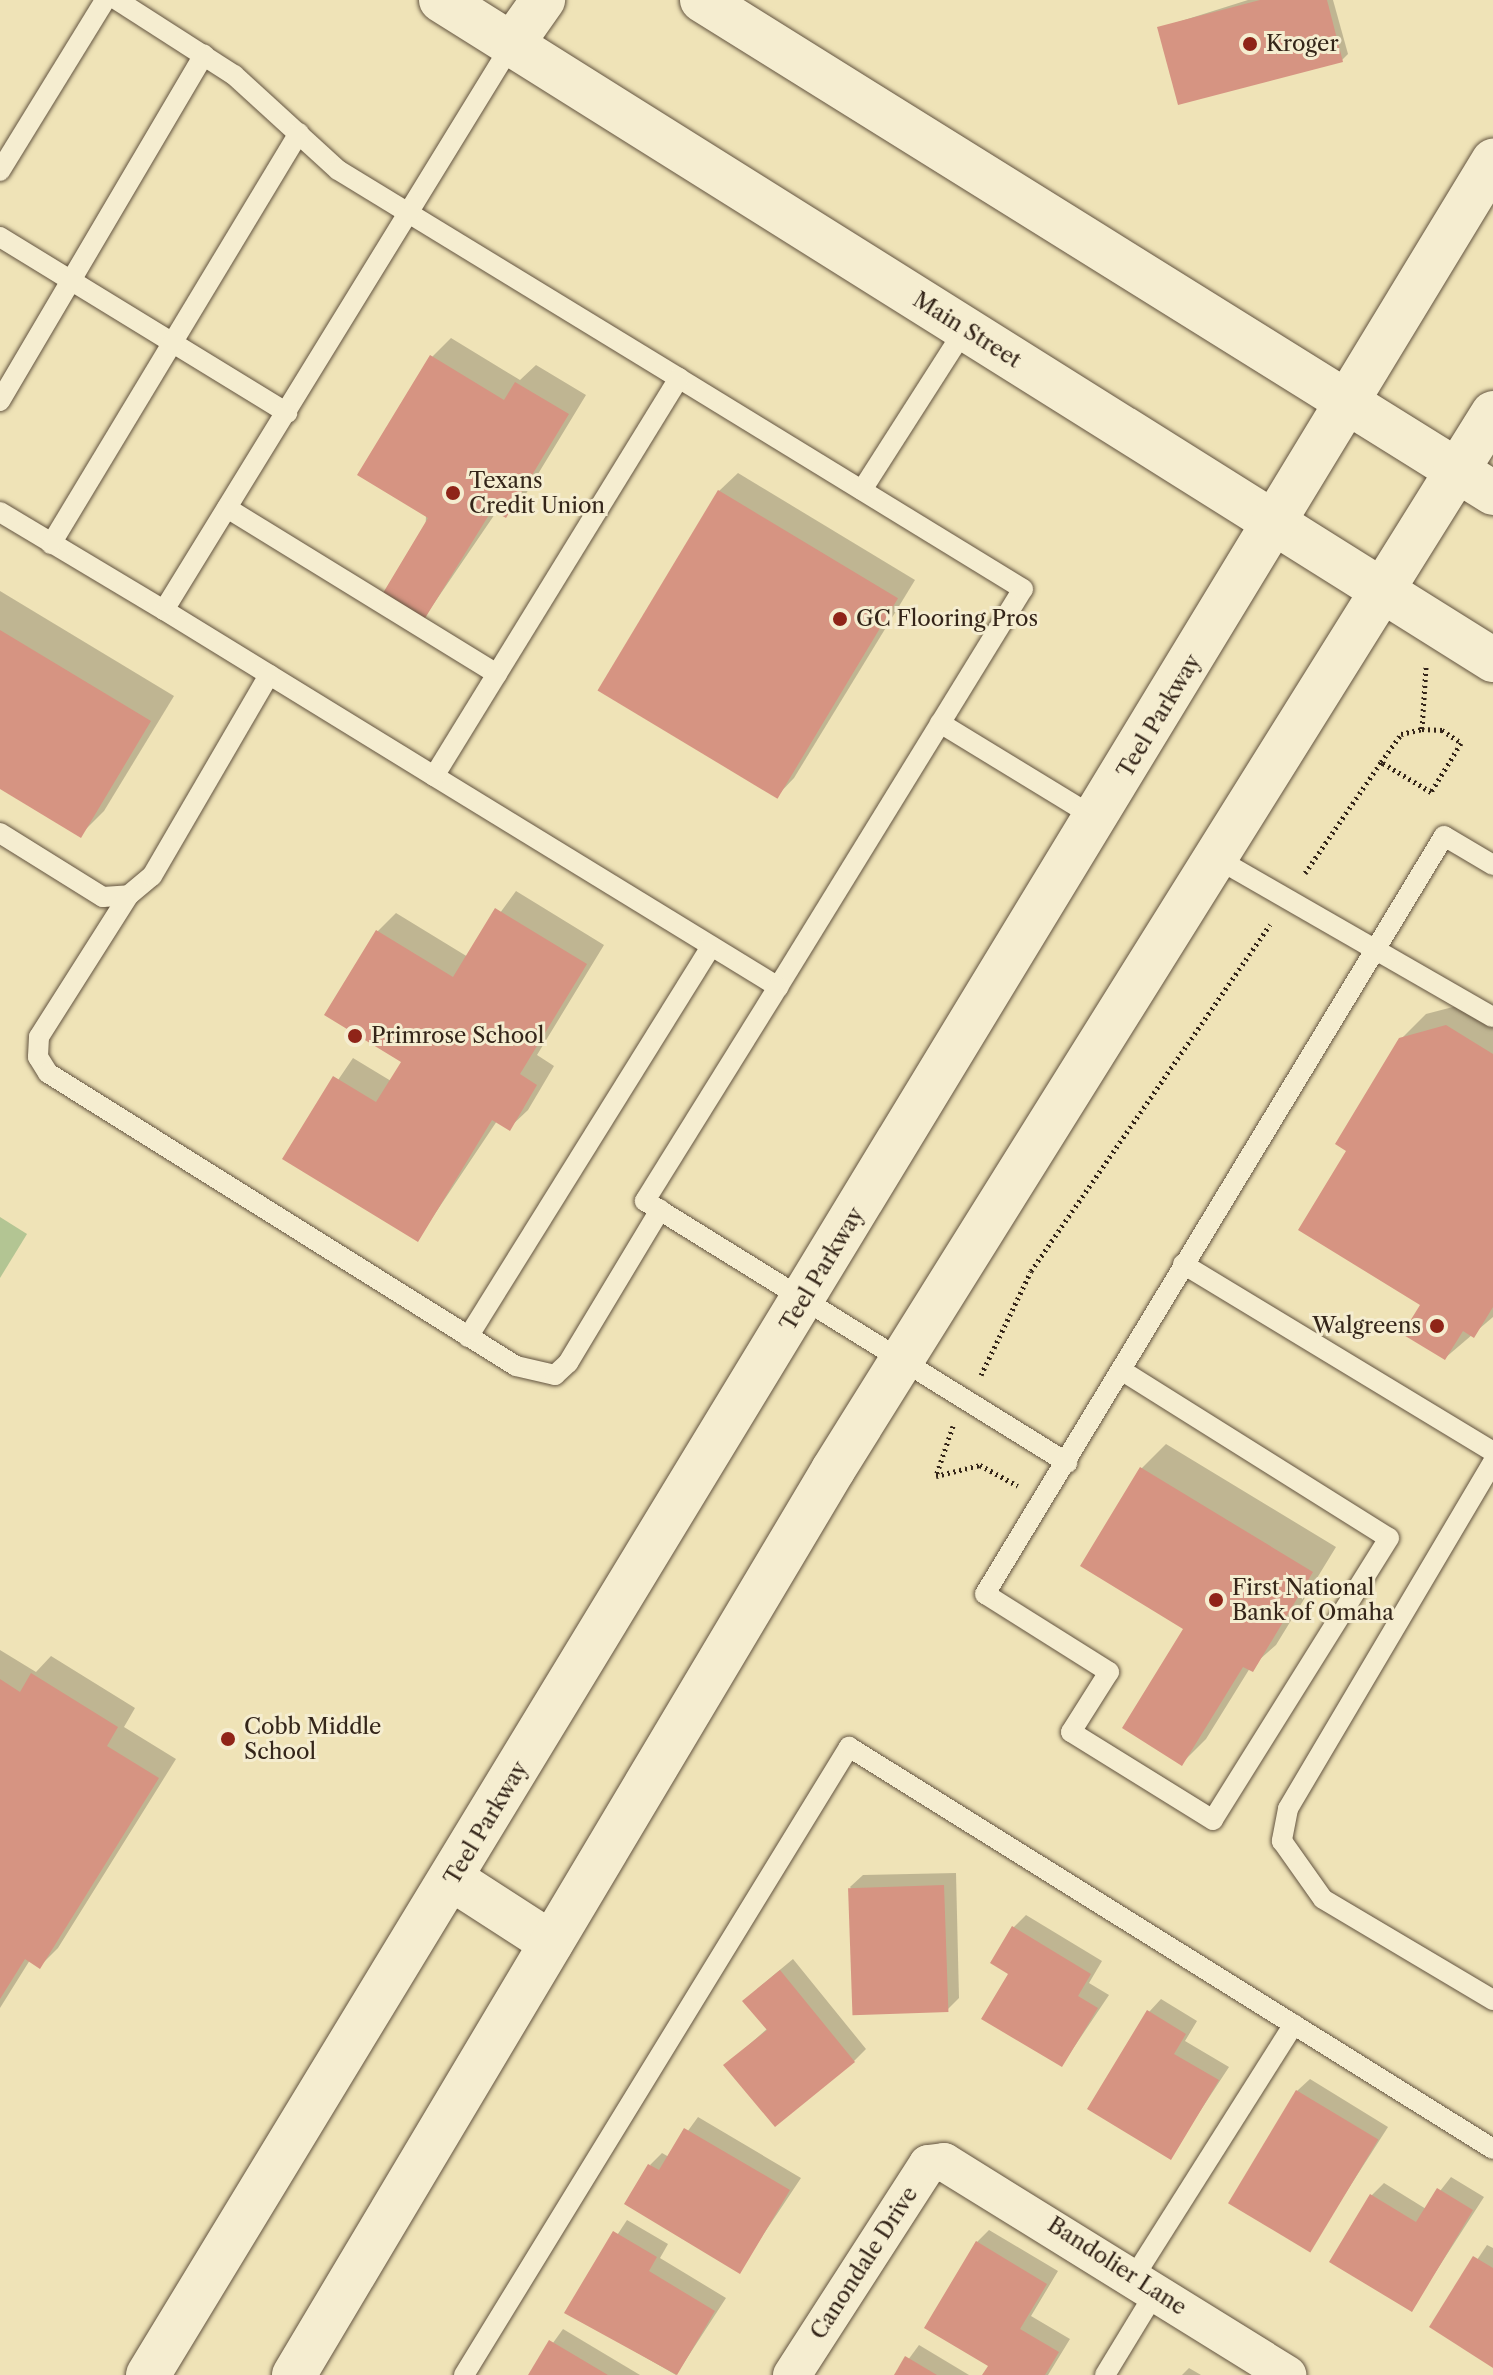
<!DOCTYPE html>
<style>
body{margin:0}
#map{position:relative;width:1493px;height:2375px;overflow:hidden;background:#efe3b7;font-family:"Libre Caslon Text",serif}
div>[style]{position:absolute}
.green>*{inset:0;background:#b3c593}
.shadow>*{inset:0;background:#0003}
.building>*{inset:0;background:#d69482;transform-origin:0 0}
.path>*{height:5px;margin-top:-2.5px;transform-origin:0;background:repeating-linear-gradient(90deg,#342519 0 2px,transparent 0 6px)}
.roads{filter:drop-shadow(0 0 2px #635440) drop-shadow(0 0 2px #635440)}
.service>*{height:20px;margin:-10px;padding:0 10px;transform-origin:10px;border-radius:10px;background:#f5edd0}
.minor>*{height:38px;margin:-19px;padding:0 19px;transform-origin:19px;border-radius:19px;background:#f5edd0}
.secondary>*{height:44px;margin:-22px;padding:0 22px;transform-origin:22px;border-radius:22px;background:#f5edd0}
.dots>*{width:22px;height:22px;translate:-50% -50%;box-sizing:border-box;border:4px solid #f5edd0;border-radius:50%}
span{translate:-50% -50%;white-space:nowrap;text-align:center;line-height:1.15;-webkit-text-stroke:6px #f5edd0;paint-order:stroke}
.poi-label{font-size:22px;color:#342519}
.left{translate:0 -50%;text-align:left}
.right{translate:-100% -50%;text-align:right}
.street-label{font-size:22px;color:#342519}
</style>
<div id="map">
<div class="green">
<div style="clip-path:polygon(0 1217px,27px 1234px,0 1278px)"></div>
</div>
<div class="shadow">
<div style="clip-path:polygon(1248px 0,1333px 0,1348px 54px,1342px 60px,1159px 28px)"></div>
<div style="clip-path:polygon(451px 338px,520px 380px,536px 365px,586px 395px,524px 497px,505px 516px,497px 511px,422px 621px,432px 357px)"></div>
<div style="clip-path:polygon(738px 473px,915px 580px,794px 778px,776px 797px,719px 491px)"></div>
<div style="clip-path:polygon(0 591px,174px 696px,104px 811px,80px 835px,0 787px)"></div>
<div style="clip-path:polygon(516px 891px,604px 945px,537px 1055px,554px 1066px,528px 1110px,509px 1128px,497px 1121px,418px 1239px,285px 1158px,353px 1058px,391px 1081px,404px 1061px,377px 932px,396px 913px,468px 957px)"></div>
<div style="clip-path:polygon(1472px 1002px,1493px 1015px,1493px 1317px,1445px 1358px,1349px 1151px,1401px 1039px,1426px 1014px)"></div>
<div style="clip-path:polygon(1166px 1444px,1336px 1547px,1276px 1645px,1250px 1668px,1206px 1739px,1182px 1763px,1186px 1628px,1083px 1565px,1142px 1468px)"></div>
<div style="clip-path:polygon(0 1650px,36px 1672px,51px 1656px,135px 1708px,124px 1727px,176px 1759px,58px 1948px,40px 1966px,30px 1960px,0 2008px)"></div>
<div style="clip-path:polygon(956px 1873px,959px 1998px,947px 2010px,850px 1887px,863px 1875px)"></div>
<div style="clip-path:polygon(1026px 1915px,1102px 1961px,1089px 1983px,1109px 1995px,1062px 2065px,1011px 1973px,1014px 1927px)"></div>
<div style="clip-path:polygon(793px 1959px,866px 2049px,854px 2061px,726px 2065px,768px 2028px,757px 1989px)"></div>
<div style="clip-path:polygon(1161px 1999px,1197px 2021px,1185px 2041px,1229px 2067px,1170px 2157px,1149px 2012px)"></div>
<div style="clip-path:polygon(1310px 2079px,1388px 2127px,1309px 2250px,1297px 2091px)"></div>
<div style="clip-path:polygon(698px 2117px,801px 2178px,739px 2271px,650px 2165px,662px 2153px,669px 2157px)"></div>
<div style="clip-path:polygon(1451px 2177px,1484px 2197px,1411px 2310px,1371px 2196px,1384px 2183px,1426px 2209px)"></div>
<div style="clip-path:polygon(627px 2220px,668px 2244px,660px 2258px,726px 2298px,676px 2375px,567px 2312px)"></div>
<div style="clip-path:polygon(989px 2230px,1058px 2271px,1031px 2316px,1070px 2339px,1048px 2375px,984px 2375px,990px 2365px,977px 2242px)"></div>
<div style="clip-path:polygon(1487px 2245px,1493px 2248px,1493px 2365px,1432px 2327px)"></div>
<div style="clip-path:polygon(563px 2329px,640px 2375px,530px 2375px)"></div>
<div style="clip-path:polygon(919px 2345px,969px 2375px,897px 2375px)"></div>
<div style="clip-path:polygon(1189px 2368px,1201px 2375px,1182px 2375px)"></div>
</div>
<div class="building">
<div style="clip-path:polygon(1260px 0,1327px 0,1343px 62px,1178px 105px,1157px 27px)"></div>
<div style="clip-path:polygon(430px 355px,504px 400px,515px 382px,569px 414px,506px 518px,492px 510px,422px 623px,380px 598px,428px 518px,357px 475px)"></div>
<div style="left:718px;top:490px;width:210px;height:234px;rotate:31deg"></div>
<div style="clip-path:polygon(0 630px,151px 721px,81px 838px,0 789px)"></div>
<div style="clip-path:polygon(495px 908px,587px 964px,520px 1074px,537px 1085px,510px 1131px,492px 1120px,418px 1242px,282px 1159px,333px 1076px,376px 1102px,401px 1062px,324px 1015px,376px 930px,453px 977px)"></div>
<div style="clip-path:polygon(1446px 1025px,1493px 1054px,1493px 1307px,1474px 1338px,1463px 1331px,1445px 1360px,1402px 1334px,1420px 1305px,1298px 1230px,1346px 1151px,1335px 1144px,1399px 1038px)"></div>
<div style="clip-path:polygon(1140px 1467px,1313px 1572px,1253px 1672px,1243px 1667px,1182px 1766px,1122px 1728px,1183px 1629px,1080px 1566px)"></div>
<div style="clip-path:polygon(31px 1673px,118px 1727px,107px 1746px,159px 1778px,40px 1969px,25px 1959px,0 1999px,0 1679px,20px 1692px)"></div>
<div style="left:944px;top:1885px;width:127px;height:96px;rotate:88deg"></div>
<div style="clip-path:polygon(1012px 1926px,1091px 1974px,1078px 1996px,1098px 2008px,1062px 2067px,981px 2019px,1008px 1974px,990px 1963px)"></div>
<div style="clip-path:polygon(780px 1970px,855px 2062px,775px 2127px,723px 2065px,767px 2030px,742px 2001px)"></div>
<div style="clip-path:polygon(1147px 2010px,1186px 2034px,1174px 2054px,1219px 2080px,1171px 2160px,1087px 2109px)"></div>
<div style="left:1296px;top:2090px;width:96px;height:132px;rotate:31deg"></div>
<div style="clip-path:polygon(684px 2128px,790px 2190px,740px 2274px,624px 2204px,648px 2164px,659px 2170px)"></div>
<div style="clip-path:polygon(1437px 2188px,1473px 2210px,1412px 2312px,1329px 2262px,1370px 2194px,1416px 2222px)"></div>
<div style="clip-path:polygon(613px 2231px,657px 2257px,649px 2271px,715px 2311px,677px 2375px,564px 2313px)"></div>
<div style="clip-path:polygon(976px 2241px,1047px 2284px,1020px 2329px,1059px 2352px,1045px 2375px,982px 2375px,988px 2366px,924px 2328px)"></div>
<div style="clip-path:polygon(1473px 2256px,1493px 2268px,1493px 2368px,1429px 2327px)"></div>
<div style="clip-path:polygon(549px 2340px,608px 2375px,528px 2375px)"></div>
<div style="clip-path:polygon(905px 2356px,937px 2375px,894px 2375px)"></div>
</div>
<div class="path">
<div style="left:1422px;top:729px;width:20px;rotate:3deg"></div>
<div style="left:1442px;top:730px;width:23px;rotate:34deg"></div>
<div style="left:1461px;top:743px;width:57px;rotate:121.5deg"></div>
<div style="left:1431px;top:792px;width:58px;rotate:-149deg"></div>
<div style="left:1381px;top:762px;width:34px;rotate:-54deg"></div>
<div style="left:1401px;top:734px;width:22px;rotate:-13deg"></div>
<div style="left:1422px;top:729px;width:62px;rotate:-86.3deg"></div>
<div style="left:1305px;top:873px;width:135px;rotate:-55.6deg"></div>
<div style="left:981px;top:1375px;width:115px;rotate:-64.3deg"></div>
<div style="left:1031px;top:1271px;width:421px;rotate:-55.4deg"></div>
<div style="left:953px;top:1426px;width:53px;rotate:108.8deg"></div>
<div style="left:936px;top:1476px;width:45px;rotate:-14deg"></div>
<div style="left:980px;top:1465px;width:43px;rotate:28.9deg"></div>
</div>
<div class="roads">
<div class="service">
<div style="left:117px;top:0;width:139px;rotate:32.7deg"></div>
<div style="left:234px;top:75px;width:141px;rotate:42.4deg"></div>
<div style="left:338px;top:170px;width:399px;rotate:31.4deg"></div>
<div style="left:0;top:171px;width:201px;rotate:-58.4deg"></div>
<div style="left:0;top:237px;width:337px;rotate:31.5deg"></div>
<div style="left:0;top:401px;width:402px;rotate:-59.5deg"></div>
<div style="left:862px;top:490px;width:191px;rotate:-57.4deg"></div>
<div style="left:227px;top:508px;width:317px;rotate:31.6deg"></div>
<div style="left:0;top:512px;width:191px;rotate:30.9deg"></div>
<div style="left:51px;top:544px;width:480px;rotate:-58.9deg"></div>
<div style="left:940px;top:723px;width:184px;rotate:31.4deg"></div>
<div style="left:434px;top:776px;width:404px;rotate:31.5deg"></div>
<div style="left:778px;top:987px;width:467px;rotate:-58.4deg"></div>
<div style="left:1023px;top:589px;width:404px;rotate:-148.5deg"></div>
<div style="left:679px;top:378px;width:467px;rotate:121.6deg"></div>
<div style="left:434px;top:776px;width:317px;rotate:-148.4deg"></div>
<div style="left:164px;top:610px;width:664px;rotate:-58.42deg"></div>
<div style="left:0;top:833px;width:121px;rotate:31.9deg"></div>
<div style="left:103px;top:897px;width:26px;rotate:-4deg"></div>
<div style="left:129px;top:895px;width:30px;rotate:-40deg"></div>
<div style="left:152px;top:876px;width:233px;rotate:-59.8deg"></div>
<div style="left:1216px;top:858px;width:319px;rotate:29.9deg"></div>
<div style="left:129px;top:895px;width:168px;rotate:122.4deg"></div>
<div style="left:39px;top:1037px;width:20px;rotate:93deg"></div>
<div style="left:38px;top:1057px;width:19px;rotate:58deg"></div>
<div style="left:48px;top:1073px;width:552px;rotate:32.05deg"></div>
<div style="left:516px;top:1366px;width:40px;rotate:13deg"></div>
<div style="left:555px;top:1375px;width:18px;rotate:-43deg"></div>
<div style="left:568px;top:1363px;width:179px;rotate:-59deg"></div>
<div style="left:778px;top:987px;width:252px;rotate:121.9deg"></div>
<div style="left:645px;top:1201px;width:497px;rotate:31.8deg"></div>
<div style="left:1183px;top:1264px;width:363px;rotate:31.2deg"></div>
<div style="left:468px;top:1337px;width:460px;rotate:-58.1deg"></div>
<div style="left:1121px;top:1370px;width:316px;rotate:32.1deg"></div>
<div style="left:1389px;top:1538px;width:332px;rotate:122deg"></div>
<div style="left:1213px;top:1820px;width:167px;rotate:-148.2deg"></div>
<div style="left:1071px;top:1732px;width:71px;rotate:-57.7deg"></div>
<div style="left:1109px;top:1672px;width:146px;rotate:-147.8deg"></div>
<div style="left:985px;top:1594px;width:886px;rotate:-58.8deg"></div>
<div style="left:1444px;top:836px;width:57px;rotate:30.6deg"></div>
<div style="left:1493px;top:1462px;width:403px;rotate:120.6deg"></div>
<div style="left:1288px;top:1809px;width:33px;rotate:101deg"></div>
<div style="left:1282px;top:1841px;width:71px;rotate:54.7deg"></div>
<div style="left:1323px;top:1899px;width:198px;rotate:30.7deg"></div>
<div style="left:1134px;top:2277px;width:299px;rotate:-57.7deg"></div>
<div style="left:464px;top:2375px;width:737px;rotate:-58.49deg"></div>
<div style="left:849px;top:1747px;width:759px;rotate:31.97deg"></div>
<div style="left:1105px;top:2375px;width:98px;rotate:-58.7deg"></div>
</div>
<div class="minor">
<div style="left:792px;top:2375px;width:251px;rotate:-57.2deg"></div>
<div style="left:928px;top:2164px;width:16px;rotate:-7deg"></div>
<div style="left:944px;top:2162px;width:404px;rotate:31.8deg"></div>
</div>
<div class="secondary">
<div style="left:441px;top:0;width:1242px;rotate:32.1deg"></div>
<div style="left:702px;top:0;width:932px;rotate:31.93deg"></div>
<div style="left:512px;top:44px;width:54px;rotate:-54.8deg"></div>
<div style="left:452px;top:1879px;width:118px;rotate:32.9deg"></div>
<div style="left:148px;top:2375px;width:2591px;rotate:-58.72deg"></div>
<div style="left:294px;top:2375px;width:1053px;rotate:-59.22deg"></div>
<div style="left:833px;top:1470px;width:1246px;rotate:-58.02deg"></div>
</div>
</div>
<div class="dots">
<div style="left:1250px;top:44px;background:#8f2418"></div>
<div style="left:453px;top:493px;background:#8f2418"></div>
<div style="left:840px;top:619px;background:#8f2418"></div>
<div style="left:355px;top:1036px;background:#8f2418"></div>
<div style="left:1437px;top:1326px;background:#8f2418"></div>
<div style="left:1216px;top:1600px;background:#8f2418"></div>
<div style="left:228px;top:1739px;background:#8f2418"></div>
</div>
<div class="poi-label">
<span class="left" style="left:1266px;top:44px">Kroger</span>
<span class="left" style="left:469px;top:493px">Texans<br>Credit Union</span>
<span class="left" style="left:856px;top:619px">GC Flooring Pros</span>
<span class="left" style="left:371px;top:1036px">Primrose School</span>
<span class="right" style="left:1421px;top:1326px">Walgreens</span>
<span class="left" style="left:1232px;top:1600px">First National<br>Bank of Omaha</span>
<span class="left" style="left:244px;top:1739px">Cobb Middle<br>School</span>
</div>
<div class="street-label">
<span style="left:967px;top:330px;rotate:32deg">Main Street</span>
<span style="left:1159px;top:716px;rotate:-59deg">Teel Parkway</span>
<span style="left:822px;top:1269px;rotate:-59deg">Teel Parkway</span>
<span style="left:486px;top:1823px;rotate:-59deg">Teel Parkway</span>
<span style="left:864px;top:2263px;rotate:-57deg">Canondale Drive</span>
<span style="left:1117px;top:2266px;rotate:33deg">Bandolier Lane</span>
</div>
</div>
